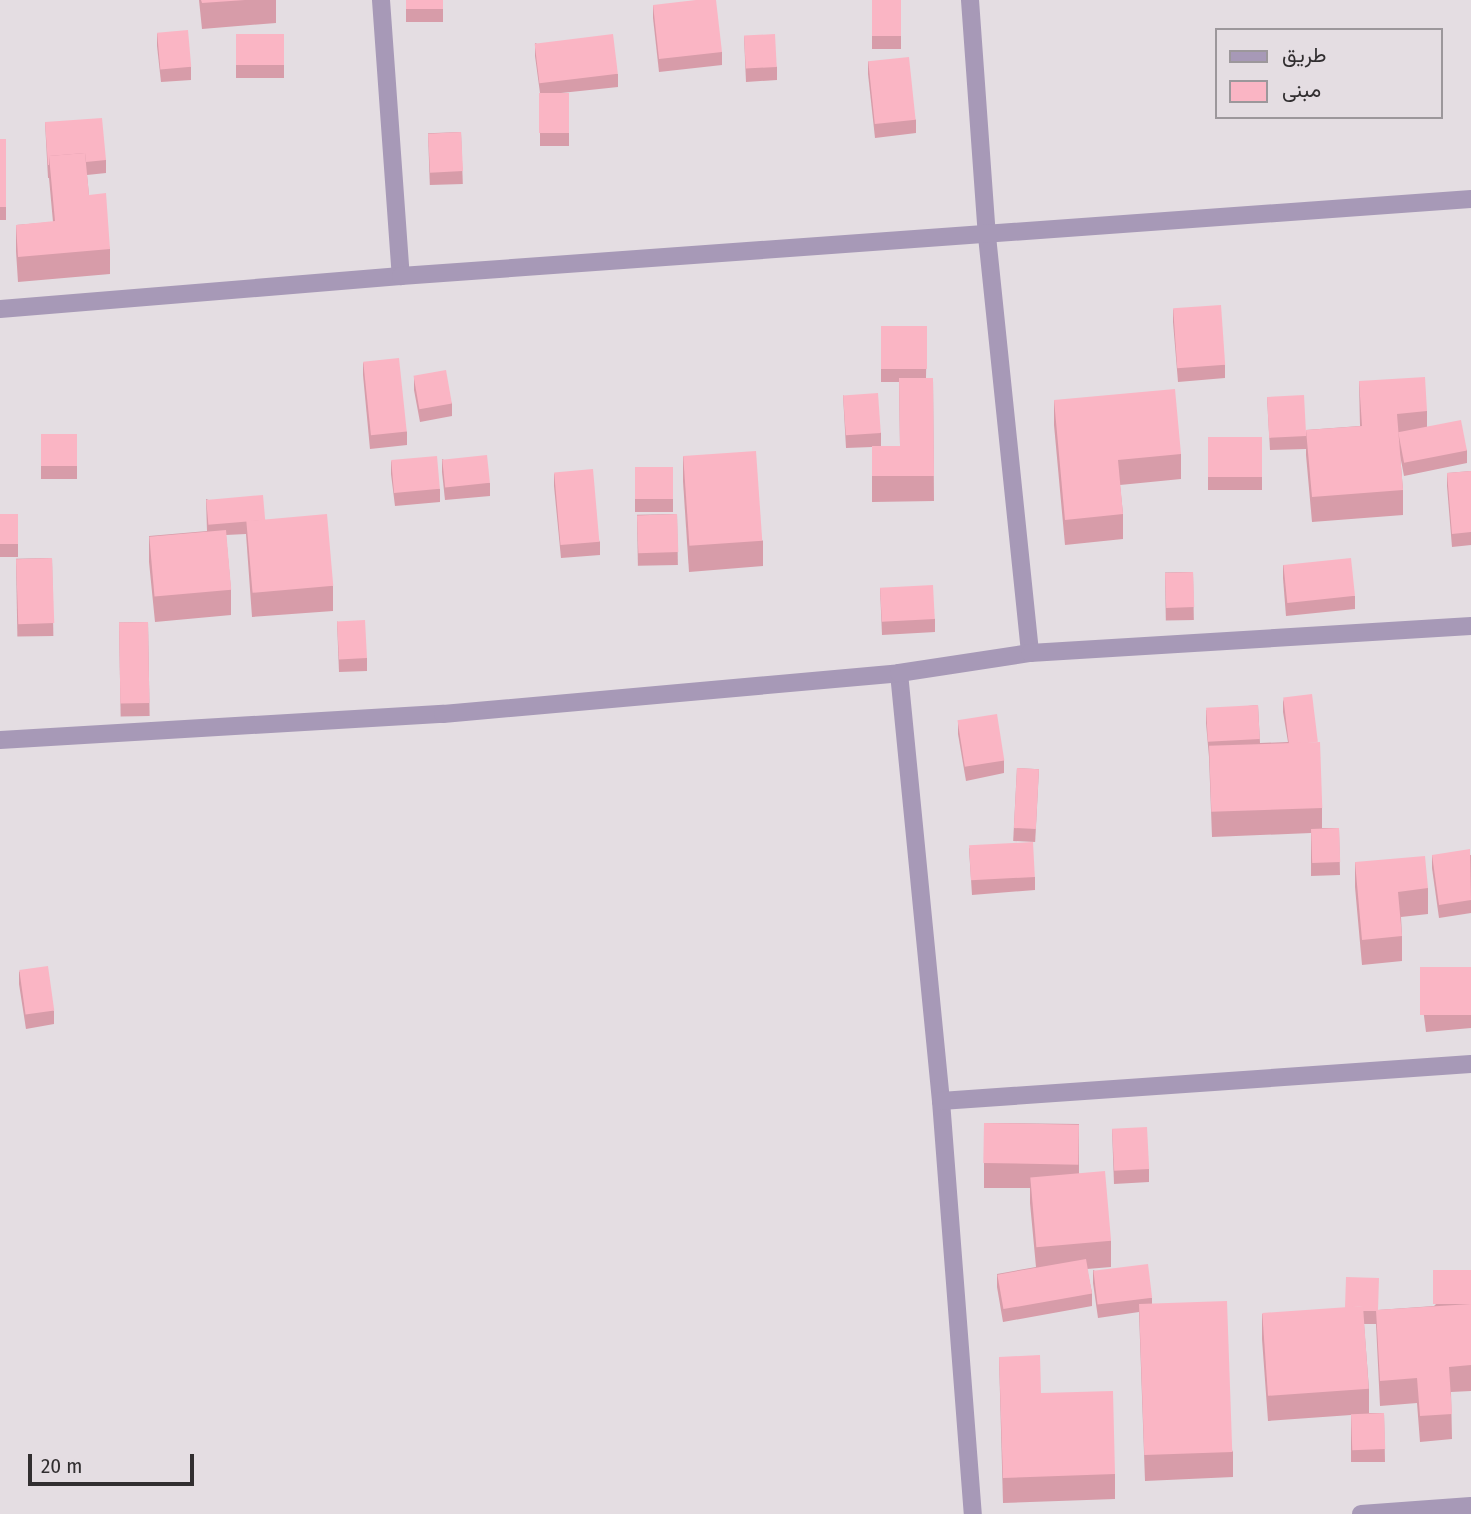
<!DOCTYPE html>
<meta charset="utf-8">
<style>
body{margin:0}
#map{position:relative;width:1471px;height:1514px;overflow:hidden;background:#e4dde2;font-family:"Fira Sans Condensed",Vazirmatn,sans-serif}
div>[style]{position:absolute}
.minor>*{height:18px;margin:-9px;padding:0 9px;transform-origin:9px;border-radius:9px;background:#a799b7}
.wall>*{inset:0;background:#d79ca9;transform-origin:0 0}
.building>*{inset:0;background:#fab5c4;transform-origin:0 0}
span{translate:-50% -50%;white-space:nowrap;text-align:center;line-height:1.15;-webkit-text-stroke:6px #e4dde2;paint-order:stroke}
.legend{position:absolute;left:1215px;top:28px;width:228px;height:91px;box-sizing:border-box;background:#e4dde2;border:2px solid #9c979b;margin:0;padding:9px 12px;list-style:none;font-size:21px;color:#312e30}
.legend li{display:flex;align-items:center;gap:14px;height:35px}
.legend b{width:35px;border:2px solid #9c979b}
.scale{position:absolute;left:28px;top:1454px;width:166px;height:32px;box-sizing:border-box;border:4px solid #312e30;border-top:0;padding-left:9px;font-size:21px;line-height:24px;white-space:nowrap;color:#312e30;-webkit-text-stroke:5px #e4dde2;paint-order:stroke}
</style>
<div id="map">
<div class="minor">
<div style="left:381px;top:0;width:277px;rotate:85.9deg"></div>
<div style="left:970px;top:0;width:237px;rotate:85.9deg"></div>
<div style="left:987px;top:236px;width:419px;rotate:84.1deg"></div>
<div style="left:0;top:309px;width:402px;rotate:-4.7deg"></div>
<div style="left:401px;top:276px;width:1073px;rotate:-4.12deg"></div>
<div style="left:899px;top:673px;width:430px;rotate:84.4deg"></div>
<div style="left:941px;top:1101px;width:414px;rotate:85.6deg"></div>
<div style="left:0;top:740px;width:444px;rotate:-3.4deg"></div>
<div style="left:443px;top:714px;width:458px;rotate:-5.1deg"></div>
<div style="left:899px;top:673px;width:133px;rotate:-8.7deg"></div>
<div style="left:1030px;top:653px;width:442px;rotate:-3.5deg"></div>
<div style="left:941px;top:1101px;width:531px;rotate:-3.99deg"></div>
<div style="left:1361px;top:1514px;width:110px;rotate:-4.2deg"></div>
</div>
<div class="wall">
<div style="clip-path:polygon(199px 0,276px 0,276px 23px,202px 29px)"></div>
<div style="left:406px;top:0;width:37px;height:22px"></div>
<div style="left:872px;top:0;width:29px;height:49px"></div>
<div style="clip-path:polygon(653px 5px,722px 52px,722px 65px,659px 72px,653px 18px)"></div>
<div style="clip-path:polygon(157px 33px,191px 67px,191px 80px,161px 82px,157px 46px)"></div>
<div style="left:284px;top:34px;width:44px;height:48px;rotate:90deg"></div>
<div style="clip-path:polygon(744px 36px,777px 67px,777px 80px,746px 82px)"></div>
<div style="clip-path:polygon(535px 43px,618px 74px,618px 87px,561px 93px,569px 93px,569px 146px,540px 146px,540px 93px,535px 56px)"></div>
<div style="clip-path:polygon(868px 61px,916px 120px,916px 133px,875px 138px,868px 74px)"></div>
<div style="clip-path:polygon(45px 122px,106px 160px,106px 173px,87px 175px,89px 195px,110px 249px,110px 274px,18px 282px,16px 251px,16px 225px,53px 222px,49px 178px,48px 178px)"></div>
<div style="left:461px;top:132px;width:52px;height:33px;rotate:88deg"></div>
<div style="left:0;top:139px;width:6px;height:81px"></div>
<div style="clip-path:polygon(1173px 309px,1225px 365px,1225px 378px,1178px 382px,1173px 322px)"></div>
<div style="clip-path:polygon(881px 326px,927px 326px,926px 378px,933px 378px,934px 501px,872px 502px,872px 447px,846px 448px,843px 395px,881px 433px,881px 446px,900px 446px,899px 382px,881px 382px)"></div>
<div style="clip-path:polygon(363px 362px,407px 432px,407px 445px,370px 449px,363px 375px)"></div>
<div style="clip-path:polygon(414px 377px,452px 403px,452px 416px,420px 422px,414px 390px)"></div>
<div style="clip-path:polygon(1359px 381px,1427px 411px,1427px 427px,1467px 450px,1467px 463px,1404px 476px,1400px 455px,1403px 490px,1403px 515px,1312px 522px,1306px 455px,1306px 430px,1360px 426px)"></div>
<div style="clip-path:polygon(1267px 397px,1306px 436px,1306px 449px,1270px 450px)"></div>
<div style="clip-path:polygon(1054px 400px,1181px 454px,1181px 479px,1120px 485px,1123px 514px,1123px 539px,1065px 545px,1054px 425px)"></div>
<div style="left:41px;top:434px;width:36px;height:45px"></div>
<div style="left:1208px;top:437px;width:54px;height:53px"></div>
<div style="clip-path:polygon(683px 456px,763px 541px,763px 566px,689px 572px,683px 481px)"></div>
<div style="clip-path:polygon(442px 459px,490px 483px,490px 496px,445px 500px,442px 472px)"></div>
<div style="clip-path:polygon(391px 461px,440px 489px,440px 502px,395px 506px,391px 474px)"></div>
<div style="left:673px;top:467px;width:45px;height:38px;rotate:90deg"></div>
<div style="clip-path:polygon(1471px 471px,1471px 545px,1452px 547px,1447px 486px,1447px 473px)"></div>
<div style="clip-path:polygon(554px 473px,600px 542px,600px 555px,561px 558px,554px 486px)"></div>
<div style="clip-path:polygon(206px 499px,265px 520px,333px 586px,333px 611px,252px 617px,246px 534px,226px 535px,231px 590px,231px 615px,155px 622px,149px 562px,149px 536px,207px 531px)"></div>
<div style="left:18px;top:514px;width:43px;height:18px;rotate:90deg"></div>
<div style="left:677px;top:514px;width:51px;height:40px;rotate:89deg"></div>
<div style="left:52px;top:558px;width:78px;height:36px;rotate:89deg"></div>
<div style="clip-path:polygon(1283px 565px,1355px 596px,1355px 609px,1286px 616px,1283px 578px)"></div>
<div style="left:1193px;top:572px;width:48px;height:28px;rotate:89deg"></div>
<div style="clip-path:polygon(880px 588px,935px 619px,935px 632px,882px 635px)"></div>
<div style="clip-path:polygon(337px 621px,367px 658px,367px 671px,339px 672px)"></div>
<div style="left:148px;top:622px;width:94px;height:29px;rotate:89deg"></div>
<div style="clip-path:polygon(1283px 699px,1322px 808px,1322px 828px,1339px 828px,1340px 875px,1311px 876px,1311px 833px,1212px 837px,1209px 757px,1206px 723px,1206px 710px,1258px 705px,1260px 743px,1288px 742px,1283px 712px)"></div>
<div style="clip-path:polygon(958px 721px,1004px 760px,1004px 773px,966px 781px,958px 734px)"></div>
<div style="left:1017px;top:768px;width:22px;height:73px;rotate:3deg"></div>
<div style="clip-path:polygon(969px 848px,1035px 877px,1035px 890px,972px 895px)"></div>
<div style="clip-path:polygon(1432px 855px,1471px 855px,1471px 913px,1439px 918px,1432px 868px)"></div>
<div style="clip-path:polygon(1355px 862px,1428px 888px,1428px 914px,1401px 917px,1402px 936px,1402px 961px,1362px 965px,1355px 887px)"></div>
<div style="clip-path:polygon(1471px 967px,1471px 1028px,1426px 1032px,1420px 984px,1420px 971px)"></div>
<div style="clip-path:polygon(19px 971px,54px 1011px,54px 1024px,26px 1029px,19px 984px)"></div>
<div style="clip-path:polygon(984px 1123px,1079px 1124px,1079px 1173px,1111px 1241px,1111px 1267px,1087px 1269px,1092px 1293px,1092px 1306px,1003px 1322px,997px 1287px,997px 1274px,1036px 1267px,1030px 1203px,1030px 1188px,984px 1188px)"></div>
<div style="clip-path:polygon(1112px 1129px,1149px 1169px,1149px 1182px,1114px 1184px)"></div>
<div style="clip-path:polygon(1093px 1270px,1152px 1298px,1152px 1304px,1233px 1452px,1233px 1477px,1145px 1481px,1139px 1312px,1098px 1318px,1093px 1283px)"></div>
<div style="clip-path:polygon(1471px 1270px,1471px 1391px,1451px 1392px,1452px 1439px,1420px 1442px,1417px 1403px,1380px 1406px,1376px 1324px,1364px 1324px,1369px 1389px,1369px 1413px,1384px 1413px,1385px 1462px,1351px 1462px,1351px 1415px,1268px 1421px,1262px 1339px,1262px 1314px,1378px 1310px,1434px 1306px)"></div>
<div style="clip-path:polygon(999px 1357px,1041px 1393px,1115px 1474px,1115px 1499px,1003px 1503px)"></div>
</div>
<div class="building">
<div style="clip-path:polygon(201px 0,245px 0,202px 3px)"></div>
<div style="left:406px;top:0;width:37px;height:9px"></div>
<div style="clip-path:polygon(696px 0,716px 0,722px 52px,659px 59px,653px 5px)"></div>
<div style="left:872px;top:0;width:29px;height:36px"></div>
<div style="left:188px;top:30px;width:37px;height:31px;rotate:85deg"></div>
<div style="left:284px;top:34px;width:31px;height:48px;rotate:90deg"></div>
<div style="left:613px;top:34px;width:40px;height:79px;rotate:83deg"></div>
<div style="left:775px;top:34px;width:33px;height:31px;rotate:87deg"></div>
<div style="left:909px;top:57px;width:63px;height:41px;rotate:84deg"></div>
<div style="left:539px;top:93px;width:30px;height:40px"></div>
<div style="clip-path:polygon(102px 118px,106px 160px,86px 162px,85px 153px,49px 156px,49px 165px,48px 165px,45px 122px)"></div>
<div style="left:461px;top:132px;width:39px;height:33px;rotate:87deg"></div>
<div style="left:0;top:139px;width:6px;height:68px"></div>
<div style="clip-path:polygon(85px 153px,89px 195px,106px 193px,110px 249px,18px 257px,16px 225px,55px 221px,49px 156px)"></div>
<div style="left:1221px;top:305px;width:60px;height:48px;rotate:86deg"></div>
<div style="left:881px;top:326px;width:46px;height:43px"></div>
<div style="left:399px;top:358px;width:74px;height:36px;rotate:84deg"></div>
<div style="left:446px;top:370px;width:34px;height:33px;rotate:80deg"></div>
<div style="clip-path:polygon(1425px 377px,1427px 411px,1397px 414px,1403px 490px,1312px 497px,1306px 430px,1362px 426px,1359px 381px)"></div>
<div style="clip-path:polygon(899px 378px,933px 378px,934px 476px,872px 476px,872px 446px,900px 446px)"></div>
<div style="clip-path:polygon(1175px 389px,1181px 454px,1118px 460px,1123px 514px,1065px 520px,1054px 400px)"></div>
<div style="left:878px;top:393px;width:40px;height:35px;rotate:86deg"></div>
<div style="left:1304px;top:395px;width:41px;height:37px;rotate:87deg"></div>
<div style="left:1461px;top:420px;width:31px;height:64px;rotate:79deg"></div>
<div style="left:41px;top:434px;width:36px;height:32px"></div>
<div style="left:1208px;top:437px;width:54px;height:40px"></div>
<div style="left:756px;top:451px;width:90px;height:73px;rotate:86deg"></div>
<div style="left:487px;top:455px;width:28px;height:45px;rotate:84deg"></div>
<div style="left:437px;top:456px;width:33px;height:46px;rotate:85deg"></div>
<div style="left:673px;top:467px;width:32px;height:38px;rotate:90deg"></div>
<div style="left:593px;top:469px;width:73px;height:39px;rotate:85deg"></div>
<div style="clip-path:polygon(1471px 471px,1471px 532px,1452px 534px,1447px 473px)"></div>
<div style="left:263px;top:495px;width:25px;height:57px;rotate:85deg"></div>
<div style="left:18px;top:514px;width:30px;height:18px;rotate:90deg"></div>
<div style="left:327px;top:514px;width:72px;height:81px;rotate:85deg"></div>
<div style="left:677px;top:514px;width:38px;height:40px;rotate:88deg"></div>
<div style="left:226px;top:530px;width:60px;height:77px;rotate:85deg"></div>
<div style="left:52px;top:558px;width:65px;height:36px;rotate:88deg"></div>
<div style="left:1351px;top:558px;width:38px;height:68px;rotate:84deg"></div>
<div style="left:1193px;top:572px;width:35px;height:28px;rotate:88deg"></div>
<div style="left:933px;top:585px;width:34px;height:53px;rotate:87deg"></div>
<div style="left:365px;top:620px;width:38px;height:28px;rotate:87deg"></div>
<div style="left:148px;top:622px;width:81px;height:29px;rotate:89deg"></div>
<div style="left:1312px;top:694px;width:48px;height:29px;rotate:83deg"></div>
<div style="left:1258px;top:705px;width:34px;height:52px;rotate:87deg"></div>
<div style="left:997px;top:714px;width:47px;height:40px;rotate:81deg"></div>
<div style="left:1320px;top:742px;width:66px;height:111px;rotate:88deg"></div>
<div style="left:1017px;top:768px;width:22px;height:60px;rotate:3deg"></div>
<div style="left:1339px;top:828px;width:34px;height:28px;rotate:88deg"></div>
<div style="left:1033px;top:842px;width:35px;height:64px;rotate:87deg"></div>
<div style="clip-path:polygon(1470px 849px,1471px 900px,1439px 905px,1432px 855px)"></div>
<div style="clip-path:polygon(1425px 856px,1428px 888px,1398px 892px,1402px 936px,1362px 940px,1355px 862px)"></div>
<div style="left:48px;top:966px;width:45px;height:29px;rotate:82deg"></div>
<div style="left:1471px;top:967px;width:48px;height:51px;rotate:90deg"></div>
<div style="left:984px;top:1123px;width:95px;height:40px;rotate:1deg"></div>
<div style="left:1147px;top:1127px;width:42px;height:35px;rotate:87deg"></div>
<div style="left:1105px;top:1171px;width:70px;height:75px;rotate:85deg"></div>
<div style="left:1086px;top:1259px;width:35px;height:90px;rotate:80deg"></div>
<div style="left:1148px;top:1264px;width:34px;height:55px;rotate:83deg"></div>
<div style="left:1471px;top:1270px;width:34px;height:38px;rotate:90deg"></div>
<div style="clip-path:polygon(1346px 1277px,1379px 1278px,1378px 1310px,1376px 1310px,1376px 1311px,1363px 1311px,1363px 1306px,1345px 1308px)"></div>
<div style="left:1227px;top:1301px;width:151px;height:88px;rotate:88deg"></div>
<div style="clip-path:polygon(1471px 1304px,1471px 1365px,1449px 1367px,1452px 1414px,1420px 1416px,1417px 1378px,1380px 1381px,1376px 1310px)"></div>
<div style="left:1363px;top:1306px;width:83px;height:101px;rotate:86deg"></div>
<div style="clip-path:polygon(1040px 1355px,1041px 1393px,1113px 1391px,1115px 1474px,1003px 1478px,999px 1357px)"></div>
<div style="left:1384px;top:1413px;width:36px;height:33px;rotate:88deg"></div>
</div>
<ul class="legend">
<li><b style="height:9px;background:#a799b7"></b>طريق</li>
<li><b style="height:19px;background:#fab5c4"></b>مبنى</li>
</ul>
<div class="scale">20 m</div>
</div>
